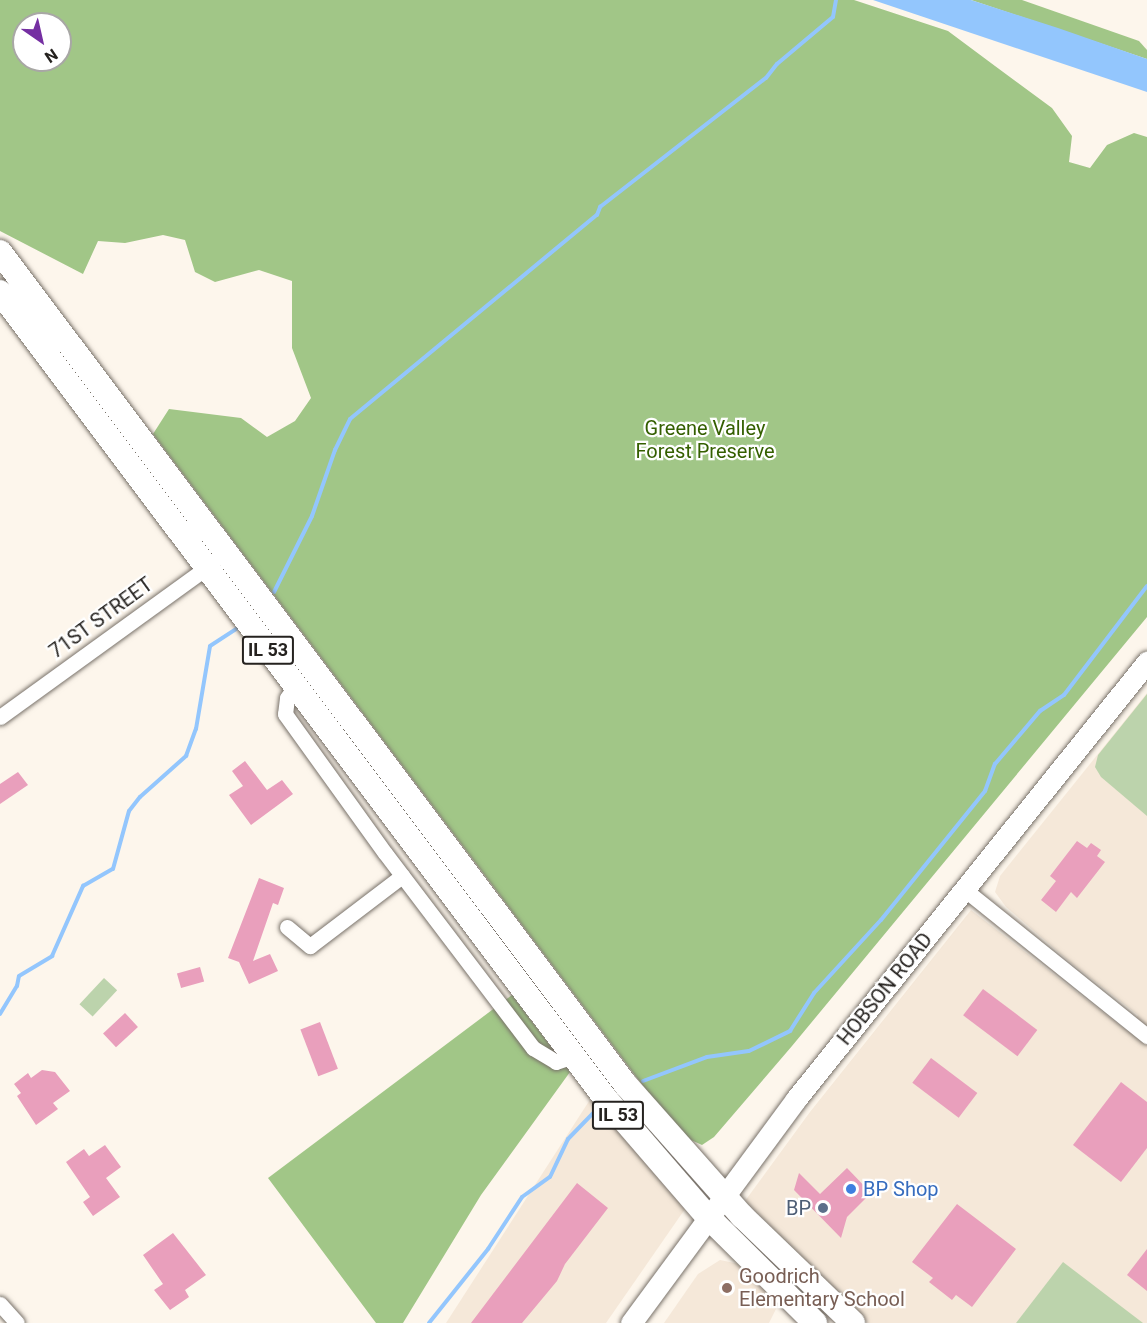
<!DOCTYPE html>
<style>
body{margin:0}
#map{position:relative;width:1147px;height:1323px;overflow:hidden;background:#fdf6ec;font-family:Roboto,sans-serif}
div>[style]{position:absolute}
.built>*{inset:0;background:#f5e8d9}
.green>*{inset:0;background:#bcd3ac;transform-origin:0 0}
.forest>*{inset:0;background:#a1c687}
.water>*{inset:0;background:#93c6fd}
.stream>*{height:4px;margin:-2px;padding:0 2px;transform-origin:2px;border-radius:2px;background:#93c6fd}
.building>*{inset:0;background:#e99fbc;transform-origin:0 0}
.roads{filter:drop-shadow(0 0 2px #79726a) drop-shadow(0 0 2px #79726a)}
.minor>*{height:15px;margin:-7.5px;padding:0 7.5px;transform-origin:7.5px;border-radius:7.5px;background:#fff}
.secondary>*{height:21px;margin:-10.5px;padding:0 10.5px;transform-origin:10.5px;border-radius:10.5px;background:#fff}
.primary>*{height:24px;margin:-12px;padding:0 12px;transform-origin:12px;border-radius:12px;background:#fff}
.dots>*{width:16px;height:16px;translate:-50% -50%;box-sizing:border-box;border:3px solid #fff;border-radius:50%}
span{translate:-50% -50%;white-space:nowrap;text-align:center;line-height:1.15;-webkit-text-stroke:4.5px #fff;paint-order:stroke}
.shield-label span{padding:2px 4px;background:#fff;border:2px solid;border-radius:4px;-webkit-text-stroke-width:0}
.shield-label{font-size:18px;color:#25221f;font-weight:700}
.park-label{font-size:20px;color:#345f00}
.street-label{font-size:20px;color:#25221f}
.shop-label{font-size:20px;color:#366cbe}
.left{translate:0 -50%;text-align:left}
.service-label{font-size:20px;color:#4e5e75}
.right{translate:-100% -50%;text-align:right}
.education-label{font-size:20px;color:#785e54}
.north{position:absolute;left:12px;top:12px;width:60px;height:60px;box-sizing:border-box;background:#fff;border:2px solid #a8a7a5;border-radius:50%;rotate:146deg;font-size:16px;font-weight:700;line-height:24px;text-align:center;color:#25221f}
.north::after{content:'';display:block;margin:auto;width:21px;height:27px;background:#752fa2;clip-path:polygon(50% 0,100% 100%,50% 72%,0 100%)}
</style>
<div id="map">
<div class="built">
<div style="clip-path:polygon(1147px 693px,1147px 1323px,868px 1323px,745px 1201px,810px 1112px,971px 910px,1127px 1031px,1138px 1015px,1070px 962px,1006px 907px,995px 892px,1000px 876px)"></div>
<div style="clip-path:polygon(593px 1095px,685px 1209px,606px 1323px,446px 1323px)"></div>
<div style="clip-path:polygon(720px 1260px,739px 1264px,779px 1303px,769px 1323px,664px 1323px,698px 1274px)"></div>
</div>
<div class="green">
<div style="clip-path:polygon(1147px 694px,1147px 816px,1101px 777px,1095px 767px,1098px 755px)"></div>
<div style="left:104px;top:978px;width:18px;height:36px;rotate:43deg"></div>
<div style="clip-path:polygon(1063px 1262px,1143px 1323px,1016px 1323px)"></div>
</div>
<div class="forest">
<div style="clip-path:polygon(evenodd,0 0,854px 0,948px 31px,995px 66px,1052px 108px,1072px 136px,1069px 162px,1090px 168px,1107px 145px,1134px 133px,1147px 137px,1147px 617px,792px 1046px,714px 1137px,702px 1145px,680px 1135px,153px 434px,169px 409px,241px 418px,267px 437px,295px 421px,311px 398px,292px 348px,292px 281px,259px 270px,215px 282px,195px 272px,185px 240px,163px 235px,125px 243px,98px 241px,83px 274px,0 231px,0 0,24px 24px,60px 24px,60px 60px,24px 60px,24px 24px)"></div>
<div style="clip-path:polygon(971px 0,1022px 0,1139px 41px,1147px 50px,1147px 59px)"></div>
<div style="clip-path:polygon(512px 995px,570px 1072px,481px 1195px,403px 1323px,376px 1323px,268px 1178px)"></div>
</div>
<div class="water">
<div style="clip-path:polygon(873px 0,971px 0,1058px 28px,1147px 59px,1147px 92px)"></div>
</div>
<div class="stream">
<div style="left:274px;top:592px;width:85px;rotate:-63.4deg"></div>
<div style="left:312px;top:516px;width:70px;rotate:-70.8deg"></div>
<div style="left:335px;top:450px;width:34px;rotate:-64deg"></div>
<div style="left:350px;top:419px;width:320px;rotate:-39.6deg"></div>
<div style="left:597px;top:215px;width:9px;rotate:-69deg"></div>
<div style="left:600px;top:207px;width:210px;rotate:-37.9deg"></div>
<div style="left:766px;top:78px;width:18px;rotate:-52deg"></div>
<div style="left:777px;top:64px;width:73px;rotate:-40deg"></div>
<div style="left:833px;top:17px;width:17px;rotate:-80deg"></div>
<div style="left:0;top:1014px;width:33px;rotate:-59deg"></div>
<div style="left:17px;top:986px;width:10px;rotate:-79deg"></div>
<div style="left:19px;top:976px;width:39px;rotate:-31deg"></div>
<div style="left:52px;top:956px;width:77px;rotate:-66.1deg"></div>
<div style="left:83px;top:886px;width:34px;rotate:-30deg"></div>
<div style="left:113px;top:869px;width:60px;rotate:-74.6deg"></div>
<div style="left:129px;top:811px;width:18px;rotate:-52deg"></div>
<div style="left:140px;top:797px;width:62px;rotate:-41.7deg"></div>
<div style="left:186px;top:756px;width:29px;rotate:-70deg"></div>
<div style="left:196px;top:729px;width:84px;rotate:-80.4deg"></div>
<div style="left:210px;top:646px;width:35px;rotate:-33deg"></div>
<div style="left:643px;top:1081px;width:68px;rotate:-20.6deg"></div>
<div style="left:707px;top:1057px;width:42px;rotate:-8.1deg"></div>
<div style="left:749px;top:1051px;width:46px;rotate:-26deg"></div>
<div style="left:790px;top:1031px;width:45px;rotate:-57.7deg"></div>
<div style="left:814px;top:993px;width:99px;rotate:-47.5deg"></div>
<div style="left:881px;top:920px;width:166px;rotate:-51.1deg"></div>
<div style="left:985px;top:791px;width:29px;rotate:-70deg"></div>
<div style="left:995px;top:764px;width:70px;rotate:-49.7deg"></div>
<div style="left:1040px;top:711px;width:29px;rotate:-34deg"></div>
<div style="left:1064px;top:695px;width:137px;rotate:-52.7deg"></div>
<div style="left:429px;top:1323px;width:95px;rotate:-51.4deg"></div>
<div style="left:488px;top:1249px;width:62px;rotate:-56.8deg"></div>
<div style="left:522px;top:1197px;width:34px;rotate:-36deg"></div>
<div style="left:550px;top:1177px;width:42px;rotate:-64.7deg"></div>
<div style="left:568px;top:1139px;width:43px;rotate:-45.9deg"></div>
</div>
<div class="building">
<div style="clip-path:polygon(245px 761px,267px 790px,282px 780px,293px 794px,251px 825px,229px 795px,243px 786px,232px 771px)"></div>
<div style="clip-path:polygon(18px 772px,28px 785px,0 804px,0 784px)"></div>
<div style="clip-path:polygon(1077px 841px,1087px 848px,1091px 843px,1101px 850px,1097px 856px,1105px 862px,1077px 898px,1071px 892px,1056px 912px,1041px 900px,1056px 881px,1050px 876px)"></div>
<div style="clip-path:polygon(259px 878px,284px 888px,278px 905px,273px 903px,253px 961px,270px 954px,278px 971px,249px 984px,239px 962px,228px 958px)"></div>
<div style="left:200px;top:967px;width:15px;height:24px;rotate:74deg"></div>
<div style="left:983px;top:989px;width:68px;height:33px;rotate:37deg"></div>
<div style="left:125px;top:1013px;width:19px;height:30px;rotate:47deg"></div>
<div style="left:320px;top:1022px;width:50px;height:21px;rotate:69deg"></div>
<div style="left:931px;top:1058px;width:58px;height:31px;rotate:37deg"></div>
<div style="clip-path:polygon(42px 1070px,55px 1072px,70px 1091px,53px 1103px,58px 1109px,36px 1125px,17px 1096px,21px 1093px,14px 1084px,28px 1073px,31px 1078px)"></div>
<div style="clip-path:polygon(1121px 1082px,1147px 1102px,1147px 1148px,1121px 1182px,1073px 1145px)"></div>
<div style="clip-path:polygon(105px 1145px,121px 1167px,106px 1178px,120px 1197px,93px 1216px,83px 1202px,90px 1197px,66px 1162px,84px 1149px,89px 1156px)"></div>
<div style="clip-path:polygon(847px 1168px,871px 1193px,847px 1217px,841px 1238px,794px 1190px,799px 1173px,820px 1194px)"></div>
<div style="clip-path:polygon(577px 1183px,608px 1208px,565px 1264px,557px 1281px,522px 1323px,471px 1323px)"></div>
<div style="clip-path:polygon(957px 1204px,1016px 1249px,972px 1307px,956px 1295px,952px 1300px,929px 1282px,933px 1278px,912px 1262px)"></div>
<div style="clip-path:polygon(173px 1233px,206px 1275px,185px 1290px,189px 1297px,170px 1310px,154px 1290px,163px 1284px,143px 1255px)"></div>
<div style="clip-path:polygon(1147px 1249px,1147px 1291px,1127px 1275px)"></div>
</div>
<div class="roads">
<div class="minor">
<div style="left:295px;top:686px;width:14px;rotate:124deg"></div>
<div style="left:287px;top:698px;width:16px;rotate:97deg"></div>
<div style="left:285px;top:714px;width:171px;rotate:54.3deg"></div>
<div style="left:385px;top:853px;width:245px;rotate:52.8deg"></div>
<div style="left:533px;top:1048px;width:27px;rotate:31deg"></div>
<div style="left:556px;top:1062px;width:18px;rotate:-19deg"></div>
<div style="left:0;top:717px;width:264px;rotate:-35.9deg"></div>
<div style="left:964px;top:889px;width:235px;rotate:38.8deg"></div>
<div style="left:287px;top:927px;width:30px;rotate:40deg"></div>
<div style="left:310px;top:946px;width:116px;rotate:-37.3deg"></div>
<div style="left:0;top:1304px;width:25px;rotate:48deg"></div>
</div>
<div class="secondary">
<div style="left:631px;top:1323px;width:278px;rotate:-53.6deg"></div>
<div style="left:796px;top:1099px;width:561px;rotate:-51.23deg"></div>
</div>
<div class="primary">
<div style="left:0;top:252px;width:1042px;rotate:53.08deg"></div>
<div style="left:626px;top:1085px;width:175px;rotate:48.5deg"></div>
<div style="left:742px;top:1216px;width:154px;rotate:43.9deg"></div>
<div style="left:0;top:292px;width:1008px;rotate:53.11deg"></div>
<div style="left:605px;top:1098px;width:156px;rotate:49.2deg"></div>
<div style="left:707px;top:1216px;width:152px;rotate:44.7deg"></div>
</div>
</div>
<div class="dots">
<div style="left:851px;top:1189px;background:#3f7fe0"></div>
<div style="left:823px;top:1208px;background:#5c6f8a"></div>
<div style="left:727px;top:1288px;background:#8d6e63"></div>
</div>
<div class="shield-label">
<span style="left:268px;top:650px">IL 53</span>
<span style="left:618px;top:1115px">IL 53</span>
</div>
<div class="park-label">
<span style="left:705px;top:440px">Greene Valley<br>Forest Preserve</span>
</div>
<div class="street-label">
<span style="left:101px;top:618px;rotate:-36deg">71ST STREET</span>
<span style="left:885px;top:989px;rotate:-51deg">HOBSON ROAD</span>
</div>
<div class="shop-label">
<span class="left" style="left:863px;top:1189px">BP Shop</span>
</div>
<div class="service-label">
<span class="right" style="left:811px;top:1208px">BP</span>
</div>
<div class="education-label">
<span class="left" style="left:739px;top:1288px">Goodrich<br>Elementary School</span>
</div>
<div class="north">N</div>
</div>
